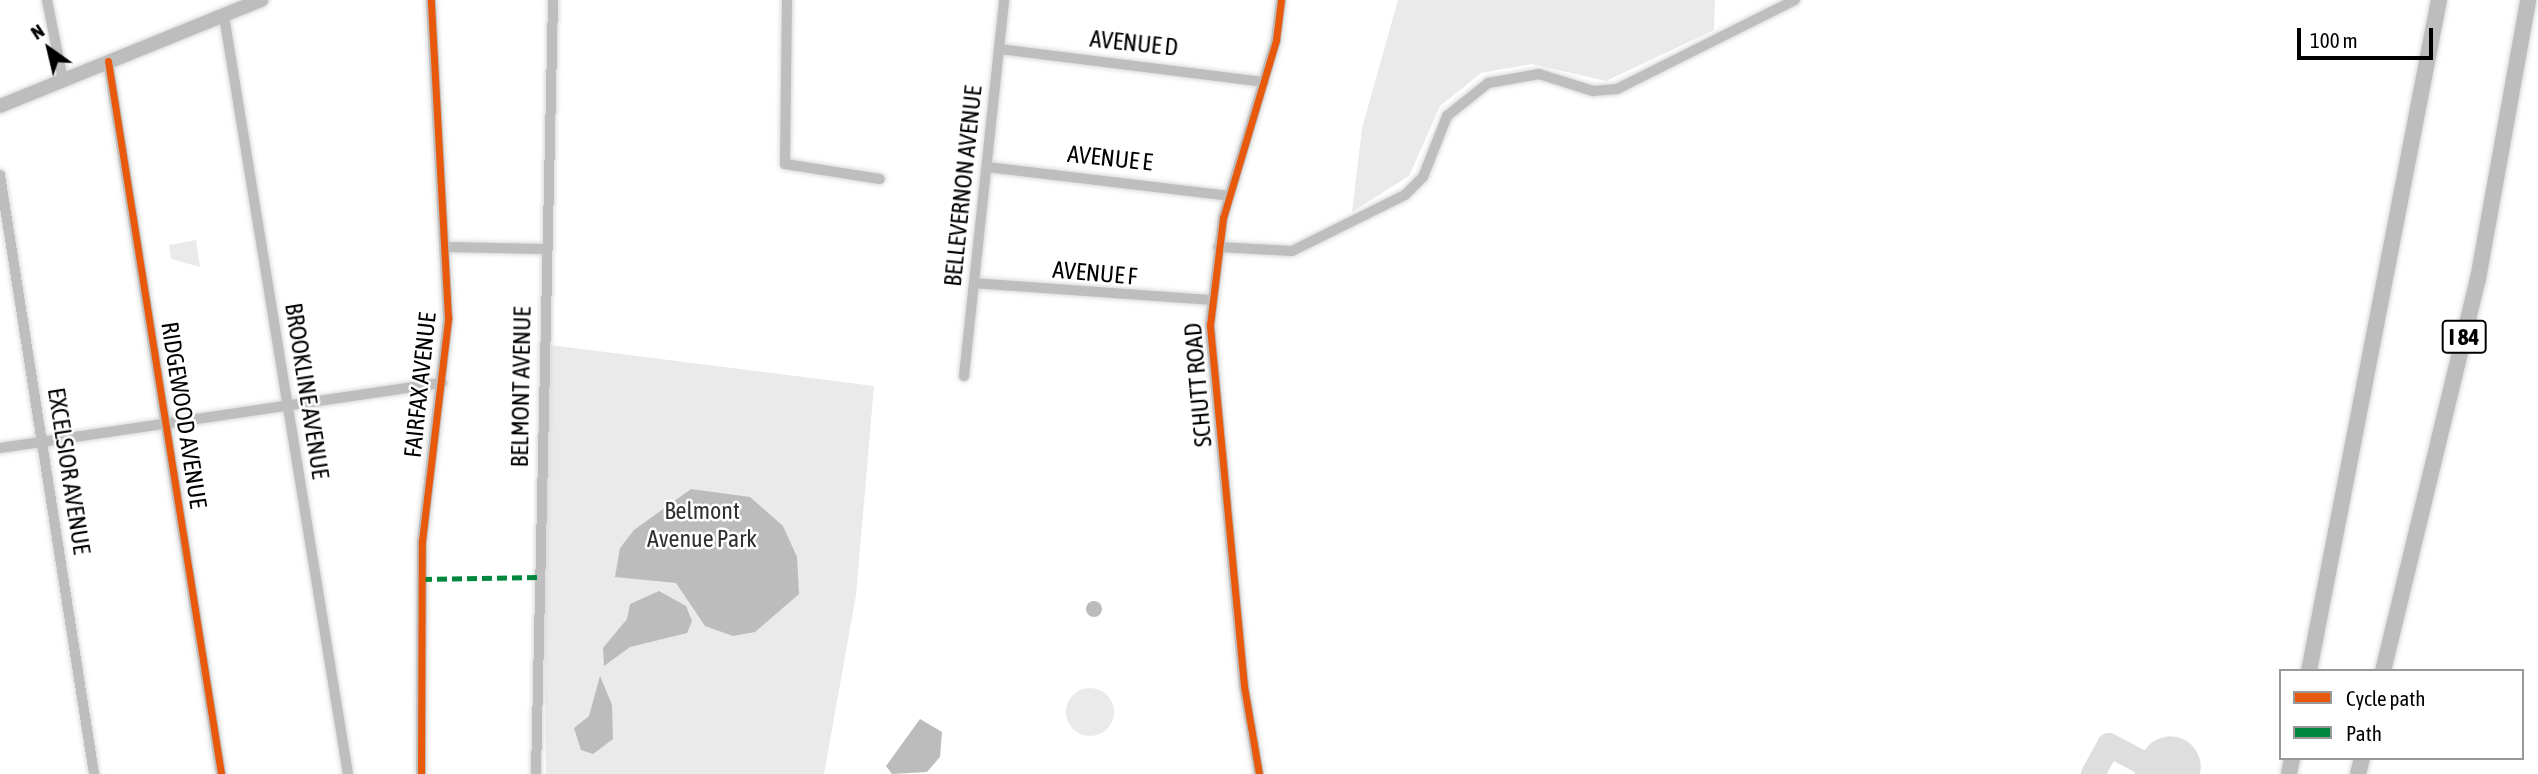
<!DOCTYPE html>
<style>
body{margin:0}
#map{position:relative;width:2538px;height:774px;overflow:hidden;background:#fff;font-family:"Asap Condensed",sans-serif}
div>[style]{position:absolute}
.green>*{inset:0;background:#eaeaea}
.round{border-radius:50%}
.water>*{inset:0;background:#bcbcbc}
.taxiway>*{height:24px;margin:-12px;padding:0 12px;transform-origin:12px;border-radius:12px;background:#dedede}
.runway>*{height:61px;margin:-30.5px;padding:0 30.5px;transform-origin:30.5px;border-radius:30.5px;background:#dedede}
.roads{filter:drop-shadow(0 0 2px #dbdbdb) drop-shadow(0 0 2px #dbdbdb)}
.minor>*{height:10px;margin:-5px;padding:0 5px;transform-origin:5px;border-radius:5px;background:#bebebe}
.major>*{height:14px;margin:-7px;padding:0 7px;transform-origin:7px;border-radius:7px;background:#bdbdbd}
.highway>*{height:16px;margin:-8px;padding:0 8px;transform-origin:8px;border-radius:8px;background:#bdbdbd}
.quiet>*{height:5px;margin-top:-2.5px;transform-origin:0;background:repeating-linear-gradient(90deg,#00873e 0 10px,transparent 0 15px)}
.cycleway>*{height:7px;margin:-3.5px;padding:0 3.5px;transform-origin:3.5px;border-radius:3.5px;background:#e8590c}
span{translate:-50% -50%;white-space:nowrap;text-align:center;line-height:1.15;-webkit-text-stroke:5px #fff;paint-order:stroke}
.shield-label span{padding:2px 5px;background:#fff;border:2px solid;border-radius:5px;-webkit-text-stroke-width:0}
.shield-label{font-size:23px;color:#000;font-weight:700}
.street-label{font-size:24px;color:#000}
.park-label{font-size:24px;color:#2f2f2f}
.legend{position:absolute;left:2279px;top:669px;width:245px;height:91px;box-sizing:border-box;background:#fff;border:2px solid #999;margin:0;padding:9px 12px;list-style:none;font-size:21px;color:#000}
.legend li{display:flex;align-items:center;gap:14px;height:35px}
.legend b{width:35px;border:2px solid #999}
.north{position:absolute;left:14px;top:14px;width:70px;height:70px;-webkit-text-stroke:5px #fff;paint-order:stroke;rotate:326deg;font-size:19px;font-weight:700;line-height:28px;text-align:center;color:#000}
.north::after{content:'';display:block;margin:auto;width:24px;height:32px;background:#000;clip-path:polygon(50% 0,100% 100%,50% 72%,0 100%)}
.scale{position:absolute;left:2297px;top:28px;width:136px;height:32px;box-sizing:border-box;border:4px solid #000;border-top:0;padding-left:9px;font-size:21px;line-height:24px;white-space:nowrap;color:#000;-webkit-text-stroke:5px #fff;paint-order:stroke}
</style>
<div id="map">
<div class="green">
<div style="clip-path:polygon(1398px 0,1715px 0,1714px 30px,1606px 81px,1532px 64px,1481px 73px,1440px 106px,1409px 176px,1352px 212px,1362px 128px)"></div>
<div style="clip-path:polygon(196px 240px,200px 267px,171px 259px,169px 245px)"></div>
<div style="clip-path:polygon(550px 345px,874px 386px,856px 595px,824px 774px,546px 774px,543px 545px)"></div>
<div class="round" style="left:1066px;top:688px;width:48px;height:48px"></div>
</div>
<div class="water">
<div style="clip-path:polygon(691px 489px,750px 497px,783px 526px,797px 557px,799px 594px,755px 632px,733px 636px,705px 626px,676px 583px,615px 577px,620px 548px,634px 530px)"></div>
<div style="clip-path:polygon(659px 591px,686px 606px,692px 621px,687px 633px,630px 647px,604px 666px,603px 648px,627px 619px,630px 604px)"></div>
<div class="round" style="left:1086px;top:601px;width:16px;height:16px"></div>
<div style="clip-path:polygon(600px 676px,612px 705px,613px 739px,593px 754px,581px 750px,574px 728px,589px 716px)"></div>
<div style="clip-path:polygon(920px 719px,942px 732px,940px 757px,927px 772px,892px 774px,886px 766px)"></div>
</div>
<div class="taxiway">
<div style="left:2093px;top:774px;width:33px;rotate:-61deg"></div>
<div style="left:2109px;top:745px;width:62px;rotate:27.8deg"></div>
</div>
<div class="runway">
<div style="left:2165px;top:774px;width:9px;rotate:-58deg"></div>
</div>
<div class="roads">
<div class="minor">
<div style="left:47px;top:0;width:82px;rotate:78.7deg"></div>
<div style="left:787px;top:0;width:164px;rotate:90.7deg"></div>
<div style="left:785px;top:164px;width:96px;rotate:9deg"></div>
<div style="left:224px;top:16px;width:768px;rotate:80.71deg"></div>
<div style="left:999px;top:49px;width:267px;rotate:7.1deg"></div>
<div style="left:108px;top:61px;width:722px;rotate:80.99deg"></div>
<div style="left:987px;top:167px;width:244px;rotate:6.8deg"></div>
<div style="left:0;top:175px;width:606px;rotate:81.08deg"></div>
<div style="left:446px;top:247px;width:98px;rotate:1.2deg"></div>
<div style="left:1218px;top:247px;width:74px;rotate:3.1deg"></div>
<div style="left:1292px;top:251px;width:126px;rotate:-26.4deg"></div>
<div style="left:1405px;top:195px;width:25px;rotate:-45deg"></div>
<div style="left:1423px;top:177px;width:66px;rotate:-68.5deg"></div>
<div style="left:1447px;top:116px;width:53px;rotate:-38.8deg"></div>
<div style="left:1488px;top:83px;width:52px;rotate:-10deg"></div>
<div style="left:1539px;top:74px;width:57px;rotate:17.5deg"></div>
<div style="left:1593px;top:91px;width:24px;rotate:-5deg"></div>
<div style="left:1617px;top:89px;width:199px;rotate:-26.6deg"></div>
<div style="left:974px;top:283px;width:238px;rotate:4.1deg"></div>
<div style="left:964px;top:376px;width:378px;rotate:-83.9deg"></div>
<div style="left:0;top:448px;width:447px;rotate:-8.4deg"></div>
<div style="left:421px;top:774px;width:233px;rotate:-89.8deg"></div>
<div style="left:422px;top:541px;width:225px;rotate:-83.3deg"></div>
<div style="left:448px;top:318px;width:318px;rotate:-93.1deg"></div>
<div style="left:536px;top:774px;width:774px;rotate:-88.74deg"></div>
<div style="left:1259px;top:774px;width:89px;rotate:-99.7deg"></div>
<div style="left:1244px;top:686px;width:363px;rotate:-95.4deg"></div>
<div style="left:1210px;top:325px;width:108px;rotate:-83.1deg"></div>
<div style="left:1223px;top:218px;width:186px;rotate:-73.4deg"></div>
<div style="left:1276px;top:40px;width:40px;rotate:-82.9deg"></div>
</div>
<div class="major">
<div style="left:0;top:106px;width:282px;rotate:-22.1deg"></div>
</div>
<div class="highway">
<div style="left:2309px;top:671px;width:683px;rotate:-79.04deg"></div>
<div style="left:2383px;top:671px;width:403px;rotate:-76.4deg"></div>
<div style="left:2478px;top:279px;width:283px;rotate:-79.8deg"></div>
<div style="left:2289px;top:774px;width:16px;rotate:-79deg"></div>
<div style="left:2358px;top:774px;width:16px;rotate:-76deg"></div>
</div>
</div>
<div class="quiet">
<div style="left:422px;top:579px;width:117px;rotate:-1deg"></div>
</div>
<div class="cycleway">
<div style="left:108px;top:61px;width:722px;rotate:80.99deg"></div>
<div style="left:421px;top:774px;width:233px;rotate:-89.8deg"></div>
<div style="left:422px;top:541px;width:225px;rotate:-83.3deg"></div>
<div style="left:448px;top:318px;width:318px;rotate:-93.1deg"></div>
<div style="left:1259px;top:774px;width:89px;rotate:-99.7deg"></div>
<div style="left:1244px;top:686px;width:363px;rotate:-95.4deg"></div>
<div style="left:1210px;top:325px;width:108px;rotate:-83.1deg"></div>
<div style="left:1223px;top:218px;width:186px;rotate:-73.4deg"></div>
<div style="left:1276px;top:40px;width:40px;rotate:-82.9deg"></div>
</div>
<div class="shield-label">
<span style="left:2464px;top:337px">I 84</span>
</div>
<div class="street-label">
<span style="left:1134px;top:43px;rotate:6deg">AVENUE D</span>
<span style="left:1110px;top:158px;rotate:6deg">AVENUE E</span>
<span style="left:963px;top:186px;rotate:-84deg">BELLEVERNON AVENUE</span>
<span style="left:1095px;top:273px;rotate:5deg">AVENUE F</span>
<span style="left:420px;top:385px;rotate:-84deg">FAIRFAX AVENUE</span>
<span style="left:1198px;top:385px;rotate:-95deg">SCHUTT ROAD</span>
<span style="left:521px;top:387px;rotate:-89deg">BELMONT AVENUE</span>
<span style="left:307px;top:391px;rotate:81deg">BROOKLINE AVENUE</span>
<span style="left:184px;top:415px;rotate:81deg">RIDGEWOOD AVENUE</span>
<span style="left:69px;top:471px;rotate:81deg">EXCELSIOR AVENUE</span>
</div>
<div class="park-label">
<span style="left:702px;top:525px">Belmont<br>Avenue Park</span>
</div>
<ul class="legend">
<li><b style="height:9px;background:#e8590c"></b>Cycle path</li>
<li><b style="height:9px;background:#00873e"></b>Path</li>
</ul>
<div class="north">N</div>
<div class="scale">100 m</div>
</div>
